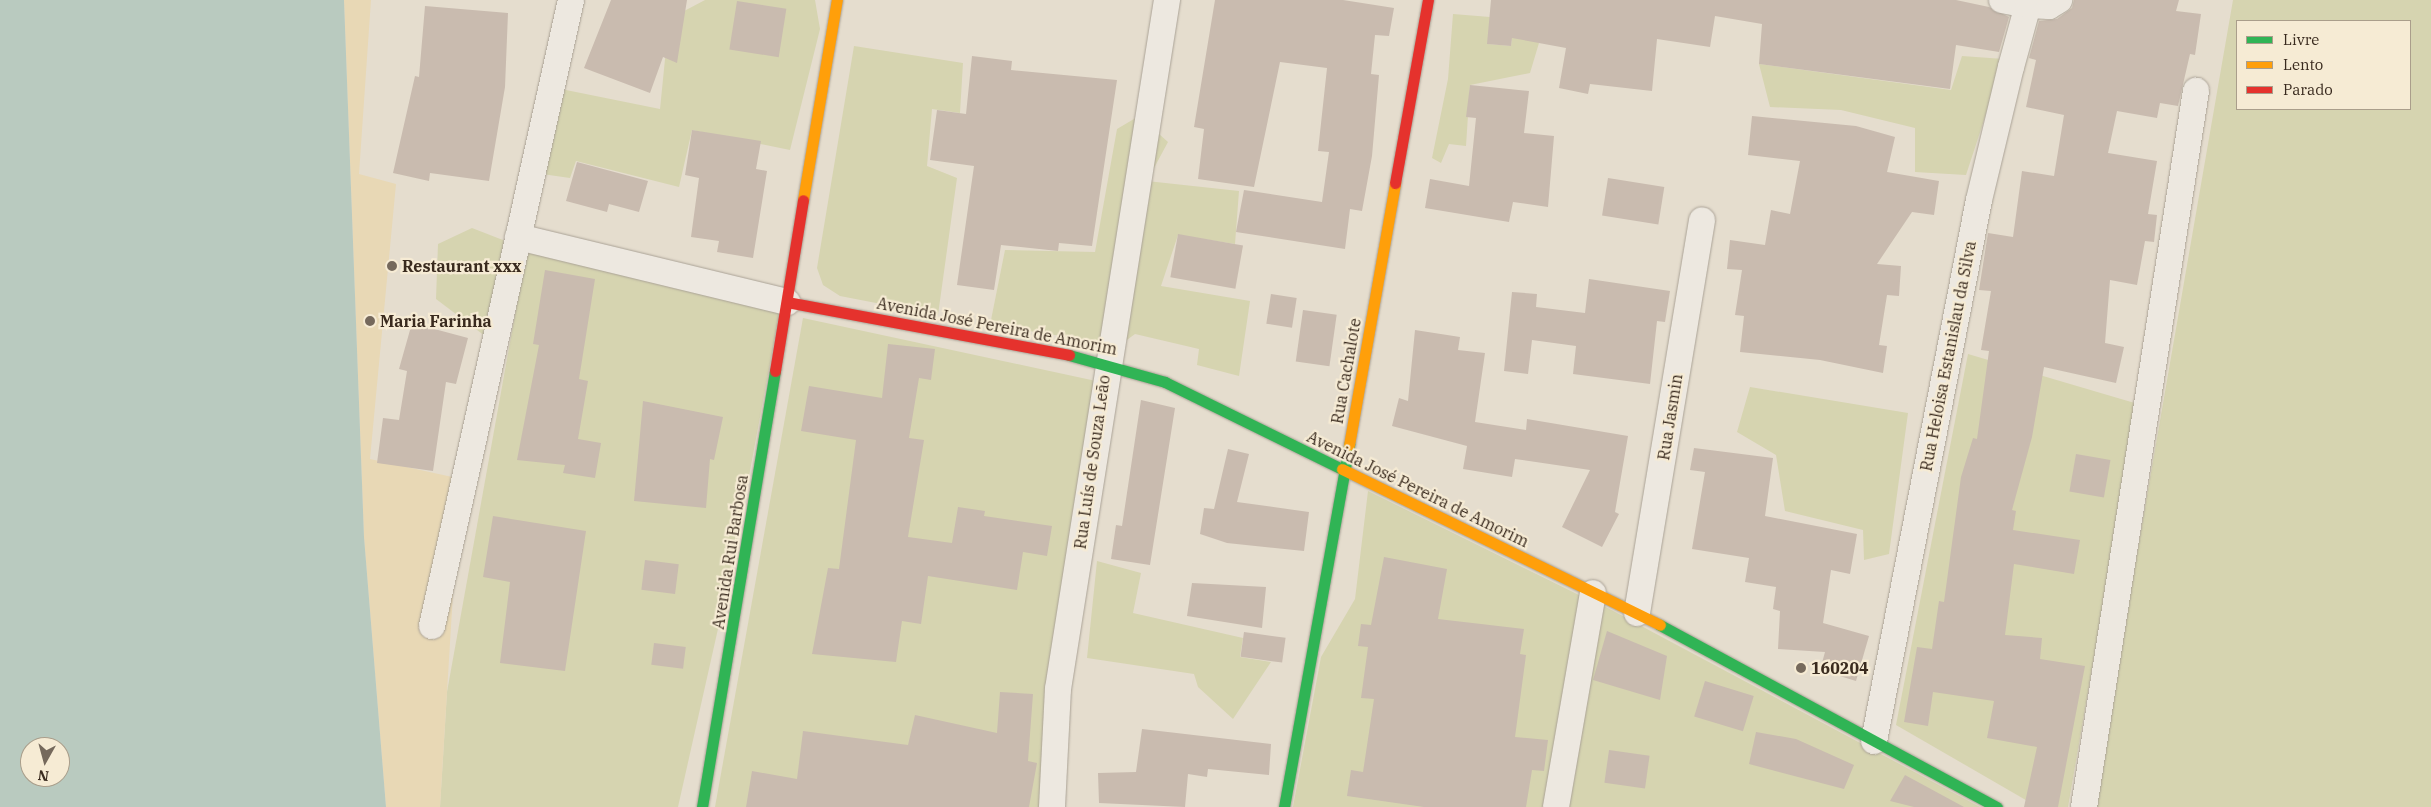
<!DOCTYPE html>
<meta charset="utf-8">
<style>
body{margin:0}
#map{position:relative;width:2431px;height:807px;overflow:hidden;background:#e5ddce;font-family:"IBM Plex Serif",serif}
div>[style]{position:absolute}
.green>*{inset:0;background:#d6d4b0}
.sand>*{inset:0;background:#e8d8b5}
.water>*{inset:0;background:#b9cabf}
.building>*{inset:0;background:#c9bbaf;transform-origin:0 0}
.roads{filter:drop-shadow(0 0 1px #aaa296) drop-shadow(0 0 1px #aaa296)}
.street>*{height:26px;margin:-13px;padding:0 13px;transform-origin:13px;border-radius:13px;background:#ede8e0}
.fast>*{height:11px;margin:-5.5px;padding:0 5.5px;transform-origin:5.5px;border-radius:5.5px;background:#30b455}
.slow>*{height:11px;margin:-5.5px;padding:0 5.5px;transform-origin:5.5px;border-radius:5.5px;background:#ff9f0a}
.jam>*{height:11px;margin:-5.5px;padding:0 5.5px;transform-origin:5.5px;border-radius:5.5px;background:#e5322d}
.dots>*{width:14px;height:14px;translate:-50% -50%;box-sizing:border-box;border:2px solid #f6ebd4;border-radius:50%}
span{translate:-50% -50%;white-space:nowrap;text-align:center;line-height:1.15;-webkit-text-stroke:4.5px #f6ebd4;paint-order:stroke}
.poi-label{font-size:16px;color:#392a1e;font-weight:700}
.left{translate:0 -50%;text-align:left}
.street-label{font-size:16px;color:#392a1e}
.legend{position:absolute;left:2236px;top:20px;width:175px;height:90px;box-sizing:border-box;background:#f6ebd4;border:1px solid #aa9e8b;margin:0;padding:6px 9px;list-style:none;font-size:15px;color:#392a1e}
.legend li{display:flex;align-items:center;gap:10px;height:25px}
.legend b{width:25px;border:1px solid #aa9e8b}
.north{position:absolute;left:20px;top:737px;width:50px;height:50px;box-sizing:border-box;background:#f6ebd4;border:1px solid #aa9e8b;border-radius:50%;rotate:187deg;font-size:14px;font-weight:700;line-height:20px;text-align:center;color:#392a1e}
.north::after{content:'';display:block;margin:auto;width:18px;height:22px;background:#75695c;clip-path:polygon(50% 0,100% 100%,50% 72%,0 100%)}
</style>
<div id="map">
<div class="green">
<div style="clip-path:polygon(705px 0,815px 0,820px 29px,790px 150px,692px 130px,679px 187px,576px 161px,570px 178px,542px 174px,561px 89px,660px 109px,669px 19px)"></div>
<div style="clip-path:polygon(evenodd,2233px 0,2431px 0,2431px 807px,2093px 807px,2233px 0,2237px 21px,2410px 21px,2410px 109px,2237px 109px,2237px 21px)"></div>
<div style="clip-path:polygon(1453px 14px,1490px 17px,1488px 44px,1511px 46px,1514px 19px,1539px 43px,1530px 73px,1470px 85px,1466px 146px,1449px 144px,1441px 163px,1432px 158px,1448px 79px)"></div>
<div style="clip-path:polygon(854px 46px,963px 63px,960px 113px,932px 109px,927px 166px,957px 178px,938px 315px,840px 296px,823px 285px,817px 268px)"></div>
<div style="clip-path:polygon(1962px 56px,2004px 59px,1966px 175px,1915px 172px,1915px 128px,1841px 110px,1770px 107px,1759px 64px,1951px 90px)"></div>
<div style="clip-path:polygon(1139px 116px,1168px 142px,1147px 181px,1239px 191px,1235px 244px,1178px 235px,1161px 286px,1250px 301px,1239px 376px,1197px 365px,1199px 349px,1135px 334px,1120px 345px,990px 325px,1005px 250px,1095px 252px,1117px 129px)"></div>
<div style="clip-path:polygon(472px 228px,508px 242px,485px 336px,436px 299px,438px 244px)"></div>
<div style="clip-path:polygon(527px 248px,780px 310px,733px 562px,678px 807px,440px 807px,447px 692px)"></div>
<div style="clip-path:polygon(803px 318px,1096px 381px,1045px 807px,715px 807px)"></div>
<div style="clip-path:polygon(1968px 354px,2138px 404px,2068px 807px,2038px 807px,1896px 725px)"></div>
<div style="clip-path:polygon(1750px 387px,1908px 413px,1889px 554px,1864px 560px,1863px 530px,1785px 511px,1776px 455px,1737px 432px)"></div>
<div style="clip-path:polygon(1368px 491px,1585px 598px,1564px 807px,1293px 807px,1321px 657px,1355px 599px)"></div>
<div style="clip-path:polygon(1097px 561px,1141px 573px,1133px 613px,1243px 638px,1240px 657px,1271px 662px,1233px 719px,1198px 687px,1194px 674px,1087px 658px)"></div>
<div style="clip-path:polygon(1602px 605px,1980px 807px,1568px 807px)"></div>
</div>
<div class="sand">
<div style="clip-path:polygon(344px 0,371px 0,359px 174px,396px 184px,370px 459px,466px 480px,458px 512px,440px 807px,386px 807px,364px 537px)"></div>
</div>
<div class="water">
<div style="clip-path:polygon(evenodd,0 0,344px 0,364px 537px,386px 807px,0 807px,0 0,30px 747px,60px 747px,60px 777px,30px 777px,30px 747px)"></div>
</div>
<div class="building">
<div style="clip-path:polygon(611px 0,687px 0,677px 63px,663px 57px,650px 93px,584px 68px)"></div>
<div style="clip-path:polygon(1215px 0,1343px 0,1394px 8px,1389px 36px,1375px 35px,1371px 74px,1379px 75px,1372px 156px,1362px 211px,1350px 209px,1345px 249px,1236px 232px,1244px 190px,1322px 202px,1329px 152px,1318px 151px,1327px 68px,1280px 62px,1254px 187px,1198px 179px,1204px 129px,1194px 127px)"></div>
<div style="clip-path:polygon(1491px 0,1956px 0,1989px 7px,2009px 17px,1999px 52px,1956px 45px,1950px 89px,1759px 64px,1762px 24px,1715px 16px,1710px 47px,1657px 39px,1652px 91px,1590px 84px,1588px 94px,1559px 88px,1566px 48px,1512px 38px,1511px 46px,1487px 44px)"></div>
<div style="clip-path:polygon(2074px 0,2179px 0,2176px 11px,2201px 14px,2195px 55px,2190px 54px,2178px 106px,2160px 103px,2157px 118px,2117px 111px,2108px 153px,2157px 161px,2148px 214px,2157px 215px,2154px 242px,2145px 241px,2137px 285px,2110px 280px,2105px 343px,2124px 347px,2116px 383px,2044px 367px,2032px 437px,2012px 510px,2016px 511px,2013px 530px,2080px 540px,2074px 574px,2014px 564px,2005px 635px,2042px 638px,2040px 659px,2085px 666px,2058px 807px,2024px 807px,2037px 747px,1987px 738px,1994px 701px,1933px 692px,1928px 726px,1904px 722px,1917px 647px,1932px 649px,1939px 601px,1944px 602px,1961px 477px,1973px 438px,1977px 439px,1989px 351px,1981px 350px,1991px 291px,1979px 290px,1988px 233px,2013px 237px,2022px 171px,2054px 176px,2064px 115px,2026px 107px,2036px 60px,2029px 58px,2039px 21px,2057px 19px,2072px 8px)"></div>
<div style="left:737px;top:1px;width:50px;height:49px;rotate:9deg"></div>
<div style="clip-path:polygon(425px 6px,508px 13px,505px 87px,489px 181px,430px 173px,429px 181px,393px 173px,415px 76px,419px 77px)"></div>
<div style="clip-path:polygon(972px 56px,1012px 61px,1011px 70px,1117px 80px,1092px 246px,1059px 243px,1058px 251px,1001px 245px,994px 290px,957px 285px,974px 166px,930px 160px,937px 110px,966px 114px)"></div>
<div style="clip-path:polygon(1470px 85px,1529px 91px,1524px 133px,1554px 136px,1548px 207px,1513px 202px,1509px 222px,1425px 208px,1430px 179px,1469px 186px,1476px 118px,1466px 117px)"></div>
<div style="clip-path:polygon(1752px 116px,1856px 126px,1895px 137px,1887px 172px,1939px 181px,1934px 215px,1912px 212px,1877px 264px,1901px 266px,1899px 296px,1887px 295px,1879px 345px,1887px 346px,1883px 373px,1820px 360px,1740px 352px,1744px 316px,1735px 315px,1742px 270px,1727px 269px,1730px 240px,1765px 245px,1771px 210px,1790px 214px,1800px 161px,1748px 155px)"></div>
<div style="clip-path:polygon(692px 130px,761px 141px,756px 169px,767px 171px,753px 258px,717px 252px,719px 241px,691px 237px,699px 178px,685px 175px)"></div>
<div style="clip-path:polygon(577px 162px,648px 181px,639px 212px,609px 204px,607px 212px,566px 201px)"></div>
<div style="left:1608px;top:178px;width:57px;height:38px;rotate:9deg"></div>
<div style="left:1178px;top:234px;width:66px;height:44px;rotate:10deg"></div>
<div style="clip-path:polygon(545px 270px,595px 279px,579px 379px,588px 381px,578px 439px,601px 443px,595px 478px,563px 473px,565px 465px,517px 460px,539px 345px,533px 344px)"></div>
<div style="clip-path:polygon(1589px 279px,1670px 291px,1665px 322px,1657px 321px,1650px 384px,1573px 374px,1576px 346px,1532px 340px,1528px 374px,1504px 371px,1512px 292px,1537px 294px,1536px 307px,1585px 313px)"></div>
<div style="left:1271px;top:294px;width:26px;height:30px;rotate:9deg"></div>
<div style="left:1303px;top:310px;width:34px;height:52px;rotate:8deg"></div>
<div style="clip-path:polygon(412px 323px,468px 338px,456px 384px,446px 382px,433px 471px,377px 463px,383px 418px,399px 420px,407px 371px,399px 369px)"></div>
<div style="clip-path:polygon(1415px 330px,1460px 337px,1458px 350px,1485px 353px,1475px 422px,1526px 430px,1527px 419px,1628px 436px,1615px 512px,1619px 514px,1602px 547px,1562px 527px,1590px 470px,1515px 459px,1512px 477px,1463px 469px,1467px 446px,1392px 426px,1399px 398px,1408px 401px)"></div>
<div style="clip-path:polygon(888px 344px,935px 349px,931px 380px,919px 378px,909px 438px,924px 440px,908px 537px,952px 543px,958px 507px,985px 511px,984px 516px,1052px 526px,1047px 556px,1023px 552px,1017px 590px,928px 576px,921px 624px,902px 621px,896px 662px,812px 654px,828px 568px,839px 569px,856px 440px,801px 431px,809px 386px,882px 398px)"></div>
<div style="clip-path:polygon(1141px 400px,1175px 408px,1150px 565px,1111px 559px,1116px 525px,1122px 526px)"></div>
<div style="clip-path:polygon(643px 401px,723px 417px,714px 460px,710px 459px,706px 508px,634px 501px)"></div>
<div style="clip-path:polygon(1694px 448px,1773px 458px,1765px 516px,1857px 534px,1850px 574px,1831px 570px,1823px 623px,1869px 636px,1856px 681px,1820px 670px,1825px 652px,1778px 649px,1780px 611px,1773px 609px,1776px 587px,1745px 582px,1749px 558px,1692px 549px,1705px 472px,1690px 470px)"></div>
<div style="clip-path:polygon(1228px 449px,1249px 454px,1237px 502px,1309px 512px,1304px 551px,1227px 543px,1200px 534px,1204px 508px,1214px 509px)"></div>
<div style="left:2076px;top:454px;width:35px;height:38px;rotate:10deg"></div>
<div style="clip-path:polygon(493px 516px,586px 531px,565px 671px,500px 663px,510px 582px,483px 577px)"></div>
<div style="clip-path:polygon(1384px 557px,1447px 569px,1438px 619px,1524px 629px,1520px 654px,1526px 655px,1515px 737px,1548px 740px,1544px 771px,1532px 770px,1526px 807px,1424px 807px,1347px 796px,1351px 770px,1363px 772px,1374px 699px,1361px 698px,1368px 647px,1358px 646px,1361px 624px,1371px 625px)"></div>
<div style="left:645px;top:560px;width:34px;height:30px;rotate:7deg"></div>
<div style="clip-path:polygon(1192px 583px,1266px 587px,1262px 628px,1187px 616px)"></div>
<div style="clip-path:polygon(1607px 631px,1667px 656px,1660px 700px,1593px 680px)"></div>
<div style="left:1244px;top:632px;width:42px;height:25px;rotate:8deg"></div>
<div style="left:654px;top:643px;width:32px;height:22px;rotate:7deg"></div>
<div style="left:1705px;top:681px;width:51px;height:37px;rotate:17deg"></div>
<div style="clip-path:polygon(1000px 692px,1033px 694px,1028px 761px,1037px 763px,1029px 807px,746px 807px,752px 771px,797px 779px,803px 731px,908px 745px,915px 715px,997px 733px)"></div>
<div style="clip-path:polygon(1142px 729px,1271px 744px,1269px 775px,1208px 769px,1207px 777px,1188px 774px,1185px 807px,1099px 803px,1098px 773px,1136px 772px)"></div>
<div style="clip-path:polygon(1756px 732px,1796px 739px,1854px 765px,1844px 789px,1749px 764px)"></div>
<div style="left:1609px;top:750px;width:41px;height:33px;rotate:8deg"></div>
<div style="clip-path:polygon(1905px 775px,1964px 807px,1914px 807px,1890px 801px)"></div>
</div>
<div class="roads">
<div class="street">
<div style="left:2002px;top:0;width:26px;rotate:11deg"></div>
<div style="left:518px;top:237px;width:277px;rotate:13.6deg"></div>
<div style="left:1637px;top:613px;width:398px;rotate:-80.6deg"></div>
<div style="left:432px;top:626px;width:641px;rotate:-77.48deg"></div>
<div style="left:1874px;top:741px;width:551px;rotate:-79.02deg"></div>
<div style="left:1979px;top:200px;width:137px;rotate:-76.5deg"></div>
<div style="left:2011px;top:67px;width:64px;rotate:-74.7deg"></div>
<div style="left:2028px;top:5px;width:21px;rotate:3deg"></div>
<div style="left:2049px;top:6px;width:12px;rotate:-31deg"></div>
<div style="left:1052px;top:807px;width:118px;rotate:-87.1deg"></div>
<div style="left:1058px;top:689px;width:698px;rotate:-81.01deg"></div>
<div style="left:1556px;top:807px;width:217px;rotate:-80.2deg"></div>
<div style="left:2084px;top:807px;width:725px;rotate:-81.11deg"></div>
</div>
<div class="fast">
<div style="left:1069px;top:355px;width:100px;rotate:15.7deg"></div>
<div style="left:1165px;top:382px;width:197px;rotate:26.2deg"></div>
<div style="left:1660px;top:625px;width:383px;rotate:28.4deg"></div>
<div style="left:702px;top:807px;width:442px;rotate:-80.5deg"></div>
<div style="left:1284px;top:807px;width:368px;rotate:-79.8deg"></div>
</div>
<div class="slow">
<div style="left:803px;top:200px;width:203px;rotate:-80.4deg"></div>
<div style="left:1349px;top:445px;width:266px;rotate:-80deg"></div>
<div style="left:1342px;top:469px;width:354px;rotate:26.1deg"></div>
</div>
<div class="jam">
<div style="left:1395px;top:183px;width:186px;rotate:-79.8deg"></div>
<div style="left:787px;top:302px;width:287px;rotate:10.6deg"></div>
<div style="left:775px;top:371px;width:173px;rotate:-80.7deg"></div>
</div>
</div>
<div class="dots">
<div style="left:392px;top:266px;background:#75695c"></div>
<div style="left:370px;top:321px;background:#75695c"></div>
<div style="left:1801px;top:668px;background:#75695c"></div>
</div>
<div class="poi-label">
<span class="left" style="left:402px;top:266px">Restaurant xxx</span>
<span class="left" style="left:380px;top:321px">Maria Farinha</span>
<span class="left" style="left:1811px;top:668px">160204</span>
</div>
<div class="street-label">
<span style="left:997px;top:326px;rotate:11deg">Avenida José Pereira de Amorim</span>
<span style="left:1948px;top:356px;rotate:-79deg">Rua Heloisa Estanislau da Silva</span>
<span style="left:1346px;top:371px;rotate:-80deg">Rua Cachalote</span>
<span style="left:1670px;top:417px;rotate:-81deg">Rua Jasmin</span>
<span style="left:1092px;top:462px;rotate:-82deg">Rua Luís de Souza Leão</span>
<span style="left:1418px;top:489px;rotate:26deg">Avenida José Pereira de Amorim</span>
<span style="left:730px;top:552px;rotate:-81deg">Avenida Rui Barbosa</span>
</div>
<ul class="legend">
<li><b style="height:6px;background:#30b455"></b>Livre</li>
<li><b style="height:6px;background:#ff9f0a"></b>Lento</li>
<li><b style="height:6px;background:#e5322d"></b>Parado</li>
</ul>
<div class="north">N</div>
</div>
